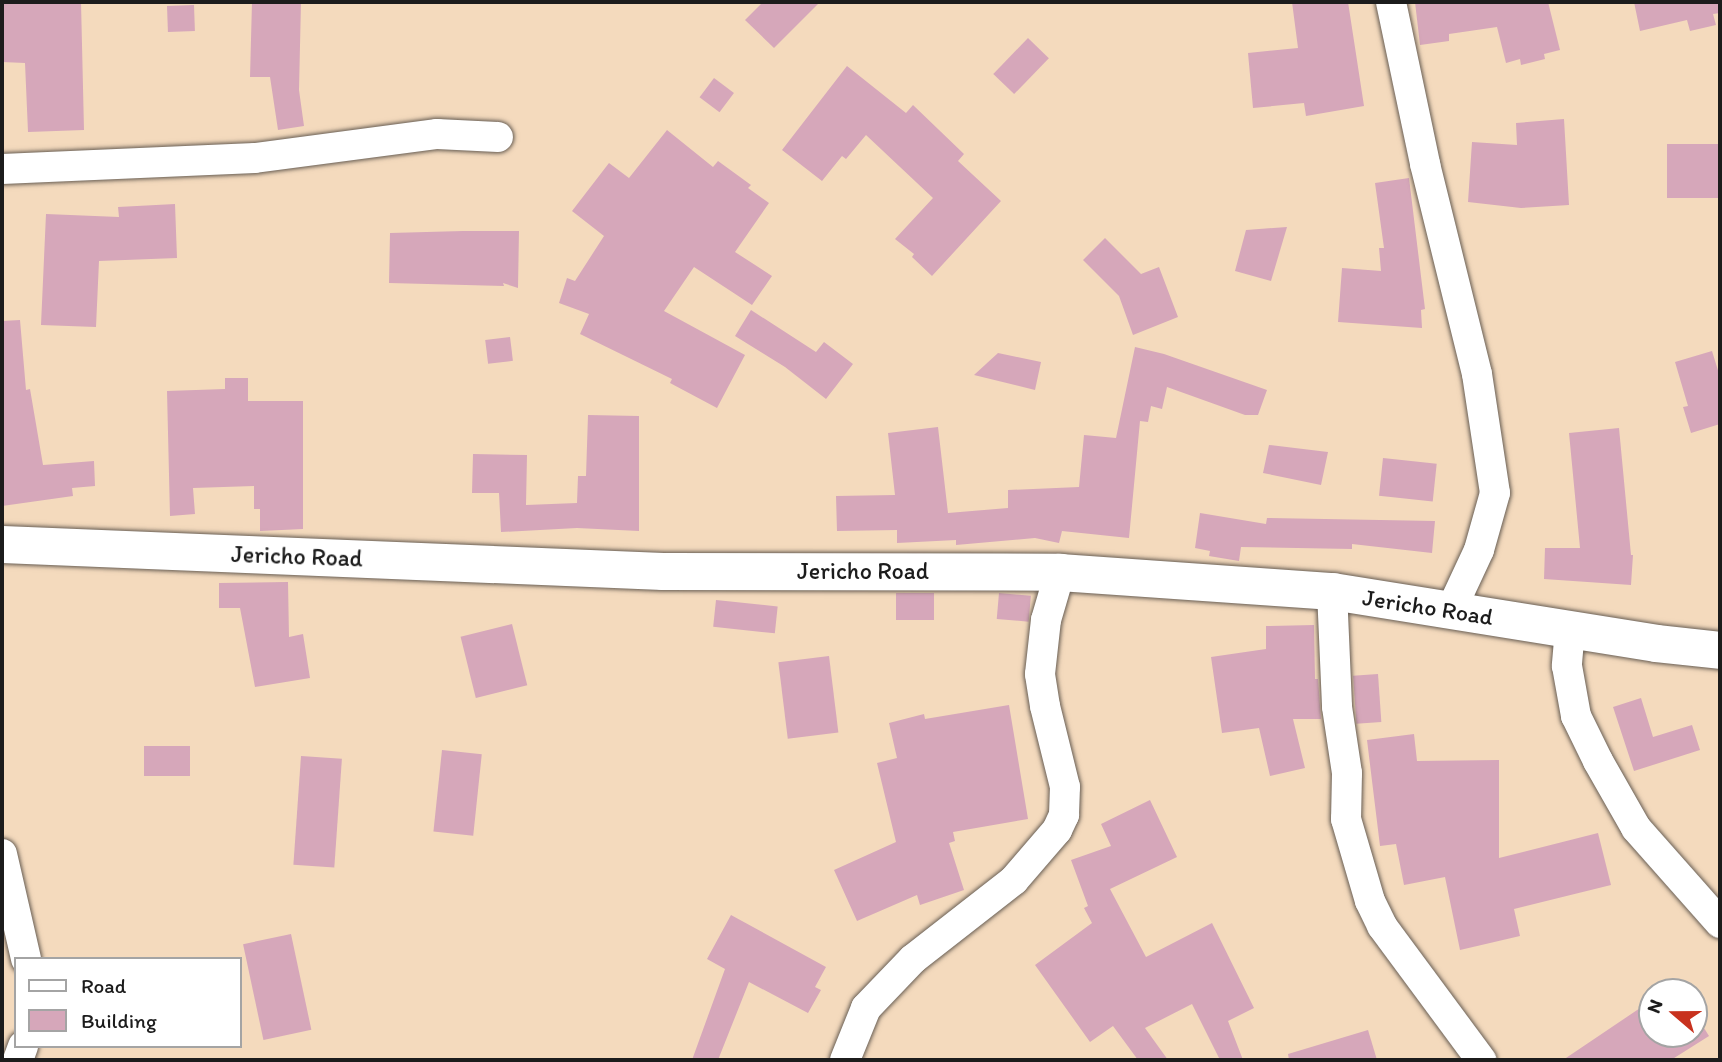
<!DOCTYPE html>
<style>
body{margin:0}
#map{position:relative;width:1722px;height:1062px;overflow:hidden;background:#f4dabd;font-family:Itim,sans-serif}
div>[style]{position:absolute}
.building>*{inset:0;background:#d6a7ba;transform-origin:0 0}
.roads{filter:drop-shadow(0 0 2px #685e54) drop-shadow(0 0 2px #685e54)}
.minor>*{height:30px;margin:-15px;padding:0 15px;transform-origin:15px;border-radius:15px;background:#fff}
.tertiary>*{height:37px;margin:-18.5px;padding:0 18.5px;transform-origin:18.5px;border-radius:18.5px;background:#fff}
span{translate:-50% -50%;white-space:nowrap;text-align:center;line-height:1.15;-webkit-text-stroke:6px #fff;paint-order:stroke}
.street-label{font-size:24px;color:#1c1c1c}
.frame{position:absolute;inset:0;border:4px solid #1c1c1c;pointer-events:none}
.legend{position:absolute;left:14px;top:957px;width:228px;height:91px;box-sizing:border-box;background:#fff;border:2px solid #a4a4a4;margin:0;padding:9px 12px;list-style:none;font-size:21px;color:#1c1c1c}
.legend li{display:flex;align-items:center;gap:14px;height:35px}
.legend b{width:35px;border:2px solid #a4a4a4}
.north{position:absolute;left:1638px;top:978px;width:70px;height:70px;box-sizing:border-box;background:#fff;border:2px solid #a4a4a4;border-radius:50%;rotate:290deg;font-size:19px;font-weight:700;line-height:28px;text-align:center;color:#1c1c1c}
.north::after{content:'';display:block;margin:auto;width:24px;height:32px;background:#c8321e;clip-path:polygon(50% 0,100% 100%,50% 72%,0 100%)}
</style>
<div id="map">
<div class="building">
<div style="clip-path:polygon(2px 2px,81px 2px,84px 130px,28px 132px,25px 63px,2px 62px)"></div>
<div style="clip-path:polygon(252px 2px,301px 2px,299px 90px,304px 126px,278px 130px,270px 77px,250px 77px)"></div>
<div style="clip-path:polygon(763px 2px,820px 2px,774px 48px,745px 20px)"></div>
<div style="clip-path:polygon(1292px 2px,1348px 2px,1364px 106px,1306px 116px,1304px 103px,1253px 108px,1248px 53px,1298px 48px)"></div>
<div style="clip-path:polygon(1415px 2px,1548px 2px,1560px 50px,1544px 54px,1545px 59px,1521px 65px,1520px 59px,1506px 63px,1497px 27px,1449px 34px,1449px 41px,1420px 45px)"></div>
<div style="clip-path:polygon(1634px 2px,1720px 2px,1720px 13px,1713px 14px,1716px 25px,1690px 31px,1687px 20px,1640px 31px)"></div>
<div style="left:194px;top:5px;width:26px;height:27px;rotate:88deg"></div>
<div style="left:1028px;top:38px;width:29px;height:50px;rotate:44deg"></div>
<div style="clip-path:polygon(847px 66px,906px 113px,913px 105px,964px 154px,958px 161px,1001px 201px,932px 276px,912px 257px,914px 254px,895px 239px,933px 198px,866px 135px,846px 159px,842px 156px,822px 181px,782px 150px)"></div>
<div style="left:714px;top:78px;width:25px;height:24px;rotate:37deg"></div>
<div style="clip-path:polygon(1564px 119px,1569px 205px,1521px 208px,1468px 202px,1472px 142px,1517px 145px,1516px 123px)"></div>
<div style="clip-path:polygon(667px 130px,713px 167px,718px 161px,751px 185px,748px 188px,769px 203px,735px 252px,772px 276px,752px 305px,694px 267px,664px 311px,745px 355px,717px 408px,670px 383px,672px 379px,580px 334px,589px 314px,559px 303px,567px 278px,575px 281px,604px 236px,572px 211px,609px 163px,629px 178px)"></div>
<div style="left:1720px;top:144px;width:54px;height:53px;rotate:90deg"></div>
<div style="clip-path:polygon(1409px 178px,1425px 309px,1421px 310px,1422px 328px,1338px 322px,1342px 268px,1381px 271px,1379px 248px,1384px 248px,1375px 183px)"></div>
<div style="clip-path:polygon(175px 204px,177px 258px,99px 261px,96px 327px,41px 325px,46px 214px,119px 217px,118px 207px)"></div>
<div style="clip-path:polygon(1287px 227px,1271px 281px,1235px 271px,1246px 230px)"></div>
<div style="clip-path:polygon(463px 231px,519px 231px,518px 288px,503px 283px,504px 286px,389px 283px,390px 233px)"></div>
<div style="clip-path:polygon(1105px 238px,1141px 274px,1159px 267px,1178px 317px,1133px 335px,1119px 296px,1083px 260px)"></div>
<div style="clip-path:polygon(751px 310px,816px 352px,824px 342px,853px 364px,826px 399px,785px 367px,735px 336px)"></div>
<div style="clip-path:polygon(20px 320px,26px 390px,30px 389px,43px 465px,94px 461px,95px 486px,72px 488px,73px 496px,2px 506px,2px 321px)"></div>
<div style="left:510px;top:337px;width:24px;height:25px;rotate:83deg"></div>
<div style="clip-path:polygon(1135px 347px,1164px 354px,1267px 390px,1258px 415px,1245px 415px,1167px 387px,1162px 409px,1151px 406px,1148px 422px,1140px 421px,1129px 538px,1062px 531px,1059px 543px,1035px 538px,956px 545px,956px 540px,897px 543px,897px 530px,837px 531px,836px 496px,895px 495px,888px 433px,938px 427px,948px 513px,1008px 508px,1008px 490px,1079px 487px,1084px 435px,1116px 438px)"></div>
<div style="clip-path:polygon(1712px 351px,1720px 377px,1720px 424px,1691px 433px,1683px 407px,1688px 406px,1675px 362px)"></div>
<div style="clip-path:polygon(998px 353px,1041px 362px,1035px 390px,974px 375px)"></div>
<div style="clip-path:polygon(225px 378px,248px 378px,248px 401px,303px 401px,303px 529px,260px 531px,260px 509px,254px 509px,254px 486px,193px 488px,195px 514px,170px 516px,167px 391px,225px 389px)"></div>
<div style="clip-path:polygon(588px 415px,639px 416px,639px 531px,577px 528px,501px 532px,499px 493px,472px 493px,473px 454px,527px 455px,526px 505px,577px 503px,578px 476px,586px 476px)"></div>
<div style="clip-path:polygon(1619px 428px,1631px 555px,1633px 555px,1631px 585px,1544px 579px,1545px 548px,1580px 548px,1569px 433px)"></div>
<div style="clip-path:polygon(1269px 445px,1328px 452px,1321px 485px,1263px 473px)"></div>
<div style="left:1383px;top:458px;width:54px;height:38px;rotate:6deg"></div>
<div style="clip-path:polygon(1200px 513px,1266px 524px,1267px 518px,1435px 521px,1432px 553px,1352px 544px,1352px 549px,1241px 547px,1239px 561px,1209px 556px,1210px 551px,1195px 548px)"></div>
<div style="clip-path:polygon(288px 582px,289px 637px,303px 634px,310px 678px,255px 687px,240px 608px,219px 608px,219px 583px)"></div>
<div style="left:896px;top:593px;width:38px;height:27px"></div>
<div style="left:999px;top:593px;width:32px;height:26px;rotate:5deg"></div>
<div style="left:716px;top:600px;width:62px;height:27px;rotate:6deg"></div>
<div style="left:512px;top:624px;width:63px;height:53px;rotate:76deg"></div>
<div style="clip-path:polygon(1314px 625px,1315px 679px,1318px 679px,1321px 719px,1293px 719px,1305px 768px,1270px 776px,1259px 728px,1222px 733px,1211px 657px,1266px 649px,1266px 626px)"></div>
<div style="left:829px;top:656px;width:77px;height:51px;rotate:83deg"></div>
<div style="left:1378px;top:674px;width:48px;height:25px;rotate:86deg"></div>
<div style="clip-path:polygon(1641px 698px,1653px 737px,1692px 725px,1700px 750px,1634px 771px,1613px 707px)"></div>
<div style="clip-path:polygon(1009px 705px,1028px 819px,953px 832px,955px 841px,949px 843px,964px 890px,920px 905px,917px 895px,857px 921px,834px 870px,896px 842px,877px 763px,897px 758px,889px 723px,924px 714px,925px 719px)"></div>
<div style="clip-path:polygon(1414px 734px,1417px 761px,1499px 760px,1499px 858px,1598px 833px,1611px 885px,1514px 909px,1520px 936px,1460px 950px,1445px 877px,1404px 885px,1396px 844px,1380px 846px,1367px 740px)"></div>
<div style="left:144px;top:746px;width:46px;height:30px"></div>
<div style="left:442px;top:750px;width:40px;height:82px;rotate:6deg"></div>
<div style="left:301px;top:756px;width:41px;height:109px;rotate:4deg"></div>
<div style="clip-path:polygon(1150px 800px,1177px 857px,1110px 889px,1146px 957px,1212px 923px,1254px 1008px,1228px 1021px,1243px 1060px,1220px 1060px,1192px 1004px,1145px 1028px,1168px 1060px,1138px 1060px,1113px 1026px,1090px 1042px,1035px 965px,1092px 923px,1084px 908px,1088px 906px,1071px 860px,1111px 846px,1101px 824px)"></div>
<div style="clip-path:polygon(731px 915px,826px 967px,815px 987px,821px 990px,808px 1013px,749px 982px,718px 1060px,692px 1060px,725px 969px,707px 959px)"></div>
<div style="left:291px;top:934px;width:98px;height:49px;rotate:78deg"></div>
<div style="clip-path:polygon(1652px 1000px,1652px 1034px,1694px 1034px,1694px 1012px,1709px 1036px,1671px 1060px,1563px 1060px)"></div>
<div style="clip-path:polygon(1368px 1030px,1377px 1060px,1289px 1060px,1288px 1054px)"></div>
</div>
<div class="roads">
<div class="minor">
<div style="left:1391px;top:2px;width:166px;rotate:78.1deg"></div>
<div style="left:1425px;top:164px;width:216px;rotate:76.1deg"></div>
<div style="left:1477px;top:374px;width:120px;rotate:81.4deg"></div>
<div style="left:1495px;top:493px;width:59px;rotate:105.7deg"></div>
<div style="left:1479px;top:550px;width:66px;rotate:115deg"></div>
<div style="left:2px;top:169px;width:253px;rotate:-2.5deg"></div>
<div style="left:255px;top:158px;width:184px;rotate:-7.5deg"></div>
<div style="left:437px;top:134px;width:61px;rotate:2.8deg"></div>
<div style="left:1332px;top:591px;width:116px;rotate:87.5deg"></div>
<div style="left:1337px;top:707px;width:67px;rotate:81.4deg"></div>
<div style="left:1347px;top:773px;width:46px;rotate:91.2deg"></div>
<div style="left:1346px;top:819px;width:85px;rotate:73.7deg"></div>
<div style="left:1370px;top:901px;width:28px;rotate:64deg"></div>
<div style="left:1382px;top:926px;width:167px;rotate:53.5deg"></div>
<div style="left:1570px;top:629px;width:37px;rotate:95deg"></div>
<div style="left:1567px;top:666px;width:51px;rotate:79.8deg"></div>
<div style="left:1576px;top:716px;width:50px;rotate:63.9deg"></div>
<div style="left:1598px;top:761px;width:77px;rotate:60.4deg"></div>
<div style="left:1636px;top:828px;width:127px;rotate:48.5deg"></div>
<div style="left:2px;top:854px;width:108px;rotate:77.1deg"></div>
<div style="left:18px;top:1060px;width:15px;rotate:-70deg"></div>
<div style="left:845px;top:1060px;width:56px;rotate:-68deg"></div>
<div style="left:866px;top:1008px;width:68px;rotate:-46.2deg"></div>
<div style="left:913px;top:959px;width:128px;rotate:-38deg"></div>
<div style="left:1014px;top:880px;width:66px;rotate:-49.3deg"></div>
<div style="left:1057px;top:830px;width:17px;rotate:-65deg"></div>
<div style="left:1064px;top:815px;width:28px;rotate:-88deg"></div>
<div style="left:1065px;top:787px;width:83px;rotate:-103.9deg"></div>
<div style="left:1045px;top:706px;width:32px;rotate:-99deg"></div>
<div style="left:1040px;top:674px;width:54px;rotate:-83.7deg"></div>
<div style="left:1046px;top:620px;width:50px;rotate:-73.7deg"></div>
</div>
<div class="tertiary">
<div style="left:2px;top:544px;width:661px;rotate:2.34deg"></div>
<div style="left:662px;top:571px;width:398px;rotate:0.1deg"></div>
<div style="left:1060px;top:572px;width:273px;rotate:4deg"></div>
<div style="left:1332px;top:591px;width:328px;rotate:9.1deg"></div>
<div style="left:1656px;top:643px;width:64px;rotate:6.2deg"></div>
</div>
</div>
<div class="street-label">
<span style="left:297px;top:556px;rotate:2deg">Jericho Road</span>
<span style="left:863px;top:571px">Jericho Road</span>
<span style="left:1428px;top:607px;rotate:9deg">Jericho Road</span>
</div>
<div class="frame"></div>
<ul class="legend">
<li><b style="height:9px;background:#fff"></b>Road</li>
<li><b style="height:19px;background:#d6a7ba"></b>Building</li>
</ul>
<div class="north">N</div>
</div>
